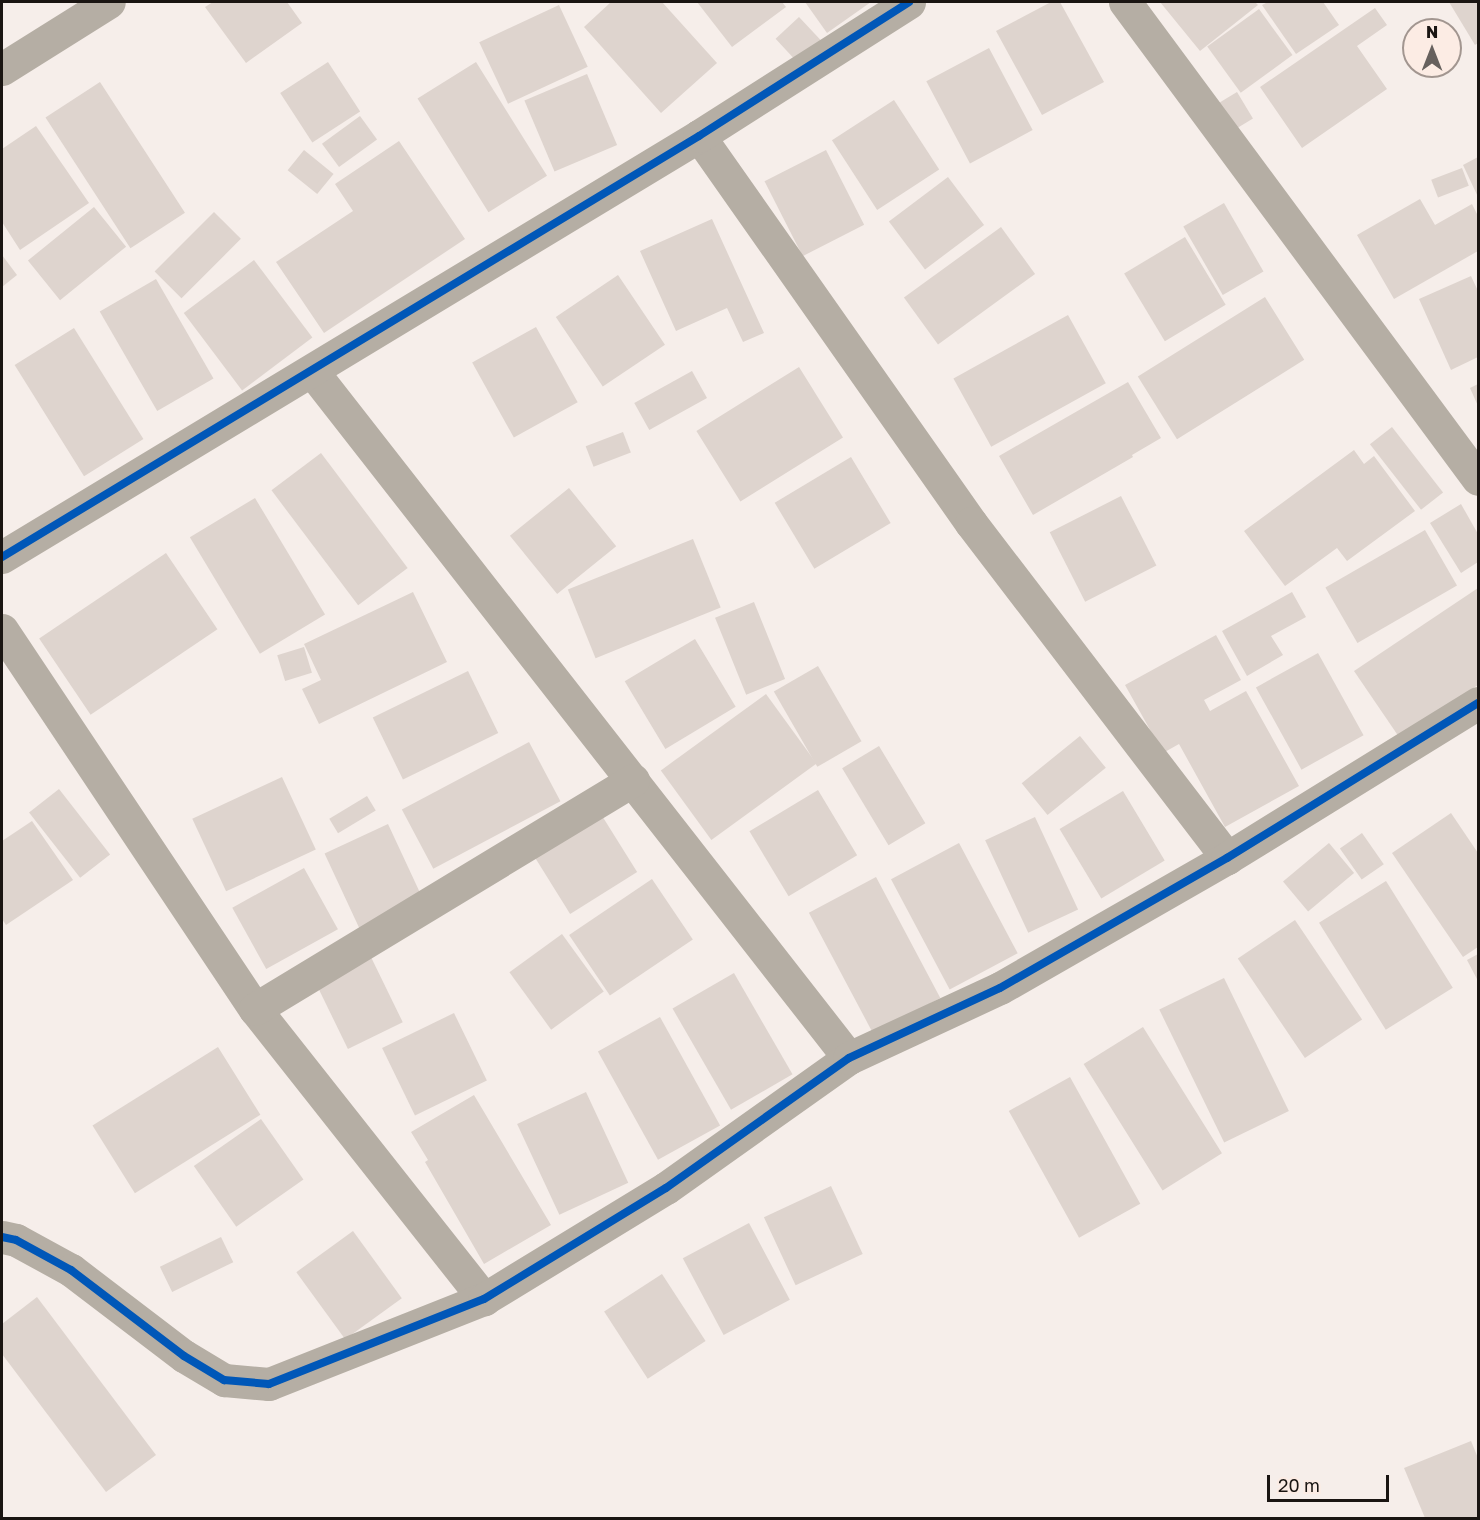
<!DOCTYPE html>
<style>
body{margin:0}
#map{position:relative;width:1480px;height:1520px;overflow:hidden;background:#f6eeea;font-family:"Golos Text",sans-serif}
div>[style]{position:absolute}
.building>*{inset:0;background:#ded4ce;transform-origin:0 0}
.street>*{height:33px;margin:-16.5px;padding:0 16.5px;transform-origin:16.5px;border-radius:16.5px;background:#b5aea4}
.cycleway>*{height:8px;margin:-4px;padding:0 4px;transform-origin:4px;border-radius:4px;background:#0057b8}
span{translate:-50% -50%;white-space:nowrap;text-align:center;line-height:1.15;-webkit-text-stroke:4.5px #fcece4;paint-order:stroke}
.frame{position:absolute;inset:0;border:3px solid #1a1512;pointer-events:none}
.north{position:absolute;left:1402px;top:18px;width:60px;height:60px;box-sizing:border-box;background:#fcece4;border:2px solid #a29690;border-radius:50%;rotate:0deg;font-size:16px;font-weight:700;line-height:24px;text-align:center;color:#1a1512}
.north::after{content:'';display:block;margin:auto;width:21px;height:27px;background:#67615e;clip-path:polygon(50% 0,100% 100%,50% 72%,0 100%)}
.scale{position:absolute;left:1267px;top:1475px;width:122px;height:27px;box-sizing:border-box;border:3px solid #1a1512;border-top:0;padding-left:8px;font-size:18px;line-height:21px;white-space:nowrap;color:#1a1512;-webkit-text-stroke:4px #fcece4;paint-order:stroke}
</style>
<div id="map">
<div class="building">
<div style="clip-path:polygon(213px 2px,287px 2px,302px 23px,246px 63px,205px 7px)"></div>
<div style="clip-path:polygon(611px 2px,662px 2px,717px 63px,661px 113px,584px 27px)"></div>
<div style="clip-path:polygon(697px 2px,782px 2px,786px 7px,732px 47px)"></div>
<div style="clip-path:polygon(805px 2px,871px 2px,827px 33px)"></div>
<div style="clip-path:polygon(1051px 2px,1060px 2px,1104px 82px,1042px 115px,996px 31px)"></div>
<div style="clip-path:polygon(1160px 2px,1255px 2px,1258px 5px,1200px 51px)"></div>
<div style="clip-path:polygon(1268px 2px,1323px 2px,1339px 25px,1296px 54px,1262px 5px)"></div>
<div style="clip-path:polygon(1449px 2px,1478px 2px,1478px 43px,1475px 45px)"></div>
<div style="left:559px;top:5px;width:68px;height:88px;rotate:65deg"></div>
<div style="clip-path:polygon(1375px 8px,1387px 25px,1357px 46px,1387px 89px,1302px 148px,1260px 87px)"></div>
<div style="left:1259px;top:9px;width:57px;height:64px;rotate:54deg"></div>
<div style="left:799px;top:17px;width:34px;height:32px;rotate:47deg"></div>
<div style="left:989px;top:48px;width:93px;height:71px;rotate:62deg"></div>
<div style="left:328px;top:62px;width:59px;height:57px;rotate:57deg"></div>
<div style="left:476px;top:62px;width:134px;height:69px;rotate:58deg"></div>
<div style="left:587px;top:74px;width:77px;height:68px;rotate:67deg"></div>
<div style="left:100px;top:82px;width:156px;height:65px;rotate:57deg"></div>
<div style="left:1237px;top:92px;width:31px;height:26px;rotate:59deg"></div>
<div style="left:894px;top:100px;width:83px;height:74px;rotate:57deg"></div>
<div style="left:360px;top:116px;width:29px;height:47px;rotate:54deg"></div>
<div style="clip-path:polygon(36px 126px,89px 203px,20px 250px,2px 222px,2px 149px)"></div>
<div style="clip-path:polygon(399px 141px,465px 239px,324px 333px,276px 262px,353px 211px,335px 184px)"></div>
<div style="left:304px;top:150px;width:38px;height:26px;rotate:39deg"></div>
<div style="left:826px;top:150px;width:84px;height:69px;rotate:63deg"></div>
<div style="clip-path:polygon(1478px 157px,1478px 197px,1463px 165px)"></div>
<div style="left:1462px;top:168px;width:19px;height:33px;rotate:69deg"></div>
<div style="left:948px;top:177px;width:60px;height:74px;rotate:53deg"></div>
<div style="clip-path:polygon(1420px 199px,1435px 225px,1472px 204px,1478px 216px,1478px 251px,1394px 299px,1357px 235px)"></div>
<div style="left:1224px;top:203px;width:79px;height:47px;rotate:60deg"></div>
<div style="left:94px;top:207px;width:51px;height:85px;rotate:51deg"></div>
<div style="left:214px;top:212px;width:38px;height:84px;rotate:45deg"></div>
<div style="clip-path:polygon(712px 219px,764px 333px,743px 342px,727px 308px,676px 331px,640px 251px)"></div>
<div style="left:1001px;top:227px;width:58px;height:120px;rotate:54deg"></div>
<div style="left:1185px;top:237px;width:79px;height:71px;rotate:59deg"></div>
<div style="clip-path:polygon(2px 255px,17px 275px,2px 287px)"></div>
<div style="left:254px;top:260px;width:97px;height:88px;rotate:53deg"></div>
<div style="left:618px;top:275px;width:84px;height:75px;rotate:56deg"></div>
<div style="clip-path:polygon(1471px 276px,1478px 291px,1478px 357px,1451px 370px,1419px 299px)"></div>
<div style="left:156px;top:279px;width:115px;height:65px;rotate:60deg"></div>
<div style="left:1265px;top:297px;width:74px;height:150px;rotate:58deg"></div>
<div style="left:1068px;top:315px;width:78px;height:131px;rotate:61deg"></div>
<div style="left:536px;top:327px;width:86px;height:73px;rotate:61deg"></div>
<div style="left:74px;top:328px;width:131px;height:70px;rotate:58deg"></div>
<div style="left:799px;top:367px;width:83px;height:121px;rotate:58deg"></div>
<div style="left:692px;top:371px;width:31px;height:66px;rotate:61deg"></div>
<div style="clip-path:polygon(1128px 382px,1161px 438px,1132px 455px,1133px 457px,1033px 515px,999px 456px)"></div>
<div style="clip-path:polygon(1478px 384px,1478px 406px,1470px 388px)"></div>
<div style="left:1392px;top:427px;width:83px;height:28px;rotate:52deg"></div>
<div style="left:623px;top:432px;width:22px;height:40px;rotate:69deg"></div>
<div style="clip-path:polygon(1354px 450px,1364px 464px,1374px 456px,1415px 511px,1347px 561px,1337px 548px,1285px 586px,1244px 531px)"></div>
<div style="left:321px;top:453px;width:144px;height:62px;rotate:53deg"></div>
<div style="left:851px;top:457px;width:77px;height:89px;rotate:59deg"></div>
<div style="left:569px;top:488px;width:75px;height:76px;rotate:51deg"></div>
<div style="left:1121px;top:496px;width:78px;height:80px;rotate:63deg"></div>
<div style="left:255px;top:498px;width:136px;height:76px;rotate:59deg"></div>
<div style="clip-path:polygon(1461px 504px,1478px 534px,1478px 562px,1461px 573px,1430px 523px)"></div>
<div style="left:1425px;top:530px;width:64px;height:115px;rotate:60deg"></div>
<div style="left:693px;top:539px;width:74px;height:135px;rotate:68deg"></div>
<div style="left:166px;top:553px;width:92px;height:153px;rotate:56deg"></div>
<div style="clip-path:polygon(1478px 588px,1478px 685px,1399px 737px,1354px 671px)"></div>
<div style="clip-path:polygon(413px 592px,447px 662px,319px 724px,302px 689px,321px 680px,304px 644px)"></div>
<div style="clip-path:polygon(1292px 592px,1306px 617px,1271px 636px,1283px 655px,1247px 676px,1222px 631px)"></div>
<div style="left:754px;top:602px;width:83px;height:42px;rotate:68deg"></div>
<div style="clip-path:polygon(1216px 635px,1241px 680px,1204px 700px,1210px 711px,1246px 691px,1299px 786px,1225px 827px,1179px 744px,1163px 753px,1125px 685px)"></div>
<div style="left:695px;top:639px;width:79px;height:82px;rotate:59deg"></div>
<div style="left:304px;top:647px;width:27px;height:28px;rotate:73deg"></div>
<div style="left:1318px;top:653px;width:94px;height:71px;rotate:61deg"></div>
<div style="left:818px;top:666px;width:87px;height:51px;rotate:60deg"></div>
<div style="left:468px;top:671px;width:69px;height:106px;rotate:64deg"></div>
<div style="left:766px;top:694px;width:86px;height:130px;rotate:54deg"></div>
<div style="left:1080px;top:736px;width:41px;height:75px;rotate:51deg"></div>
<div style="left:529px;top:742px;width:67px;height:144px;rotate:62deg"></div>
<div style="left:879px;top:746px;width:90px;height:43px;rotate:59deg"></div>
<div style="left:282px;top:777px;width:80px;height:99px;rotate:65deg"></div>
<div style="left:59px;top:789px;width:83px;height:38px;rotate:52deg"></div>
<div style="left:818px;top:790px;width:76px;height:80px;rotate:59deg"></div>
<div style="left:1123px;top:791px;width:81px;height:74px;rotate:59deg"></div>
<div style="left:367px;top:796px;width:17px;height:44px;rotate:59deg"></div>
<div style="left:599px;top:811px;width:72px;height:79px;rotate:58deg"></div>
<div style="clip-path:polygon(1451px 813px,1478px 853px,1478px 947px,1463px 957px,1392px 853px)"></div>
<div style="left:1035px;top:817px;width:102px;height:55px;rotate:65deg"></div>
<div style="clip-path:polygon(32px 821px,73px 880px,6px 925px,2px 919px,2px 841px)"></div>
<div style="left:388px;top:824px;width:84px;height:70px;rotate:65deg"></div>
<div style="left:1362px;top:833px;width:38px;height:27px;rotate:55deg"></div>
<div style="left:959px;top:843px;width:125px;height:77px;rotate:62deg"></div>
<div style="left:1329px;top:843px;width:39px;height:60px;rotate:50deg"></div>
<div style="left:304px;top:868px;width:70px;height:82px;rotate:61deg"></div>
<div style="left:876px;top:877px;width:137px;height:76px;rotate:62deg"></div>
<div style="left:652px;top:879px;width:73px;height:100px;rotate:56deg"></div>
<div style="left:1386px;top:881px;width:126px;height:79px;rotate:58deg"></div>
<div style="left:1295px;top:920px;width:120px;height:69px;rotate:56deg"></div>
<div style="left:562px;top:934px;width:71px;height:65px;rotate:54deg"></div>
<div style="left:369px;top:953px;width:77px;height:61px;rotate:64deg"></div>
<div style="clip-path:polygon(1478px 954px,1478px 981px,1467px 960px)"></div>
<div style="left:734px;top:973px;width:117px;height:71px;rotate:60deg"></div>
<div style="left:1224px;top:978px;width:148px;height:72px;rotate:64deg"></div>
<div style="left:454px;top:1013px;width:75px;height:80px;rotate:64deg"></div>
<div style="left:660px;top:1017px;width:124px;height:71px;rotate:61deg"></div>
<div style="left:1143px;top:1027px;width:149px;height:70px;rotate:58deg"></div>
<div style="left:218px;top:1047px;width:80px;height:148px;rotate:58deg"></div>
<div style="left:1070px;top:1077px;width:145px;height:70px;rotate:61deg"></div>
<div style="left:586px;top:1092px;width:100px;height:76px;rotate:65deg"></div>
<div style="clip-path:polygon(474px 1095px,551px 1225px,484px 1264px,425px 1162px,428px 1160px,411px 1132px)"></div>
<div style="left:261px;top:1119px;width:74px;height:82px;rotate:55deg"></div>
<div style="left:831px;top:1186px;width:75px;height:74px;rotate:65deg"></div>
<div style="left:749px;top:1223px;width:87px;height:75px;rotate:62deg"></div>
<div style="left:353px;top:1231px;width:83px;height:70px;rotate:54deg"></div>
<div style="left:221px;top:1237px;width:28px;height:68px;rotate:64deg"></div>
<div style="left:662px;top:1274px;width:80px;height:69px;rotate:57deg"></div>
<div style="clip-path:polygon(37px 1297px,156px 1455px,106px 1492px,2px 1354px,2px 1324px)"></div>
<div style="clip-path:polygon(1471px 1441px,1478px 1458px,1478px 1518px,1425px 1518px,1404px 1468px)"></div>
</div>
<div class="street">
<div style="left:1125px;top:2px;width:593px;rotate:53.5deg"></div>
<div style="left:2px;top:69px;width:126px;rotate:-32.1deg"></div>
<div style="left:699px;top:136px;width:473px;rotate:54.9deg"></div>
<div style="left:971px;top:523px;width:422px;rotate:52.6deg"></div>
<div style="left:312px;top:371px;width:872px;rotate:51.99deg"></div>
<div style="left:2px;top:557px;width:814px;rotate:-31.13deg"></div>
<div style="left:699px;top:136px;width:249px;rotate:-32.5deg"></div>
<div style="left:2px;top:630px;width:456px;rotate:56.3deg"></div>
<div style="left:255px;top:1009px;width:370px;rotate:51.7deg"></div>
<div style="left:255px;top:1009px;width:442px;rotate:-31.2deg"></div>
<div style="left:2px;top:1237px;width:14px;rotate:12deg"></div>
<div style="left:16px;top:1240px;width:63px;rotate:28.6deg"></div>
<div style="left:71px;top:1270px;width:142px;rotate:37.3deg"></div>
<div style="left:184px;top:1356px;width:47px;rotate:31deg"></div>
<div style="left:224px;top:1380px;width:45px;rotate:5.1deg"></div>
<div style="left:269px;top:1384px;width:231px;rotate:-21.6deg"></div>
<div style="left:484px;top:1299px;width:213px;rotate:-31.4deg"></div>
<div style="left:666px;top:1188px;width:224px;rotate:-35.4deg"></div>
<div style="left:849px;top:1058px;width:166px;rotate:-24.9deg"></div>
<div style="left:1000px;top:988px;width:262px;rotate:-29.8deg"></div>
<div style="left:1227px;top:858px;width:295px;rotate:-31.7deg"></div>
</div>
<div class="cycleway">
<div style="left:2px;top:557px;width:814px;rotate:-31.13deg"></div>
<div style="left:699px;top:136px;width:249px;rotate:-32.5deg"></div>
<div style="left:2px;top:1237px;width:14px;rotate:12deg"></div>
<div style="left:16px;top:1240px;width:63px;rotate:28.6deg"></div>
<div style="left:71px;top:1270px;width:142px;rotate:37.3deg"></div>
<div style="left:184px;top:1356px;width:47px;rotate:31deg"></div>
<div style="left:224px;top:1380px;width:45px;rotate:5.1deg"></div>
<div style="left:269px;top:1384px;width:231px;rotate:-21.6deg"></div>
<div style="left:484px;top:1299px;width:213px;rotate:-31.4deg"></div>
<div style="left:666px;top:1188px;width:224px;rotate:-35.4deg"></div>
<div style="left:849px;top:1058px;width:166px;rotate:-24.9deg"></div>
<div style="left:1000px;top:988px;width:262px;rotate:-29.8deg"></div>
<div style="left:1227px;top:858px;width:295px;rotate:-31.7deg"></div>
</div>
<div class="frame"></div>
<div class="north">N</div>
<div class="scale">20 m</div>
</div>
